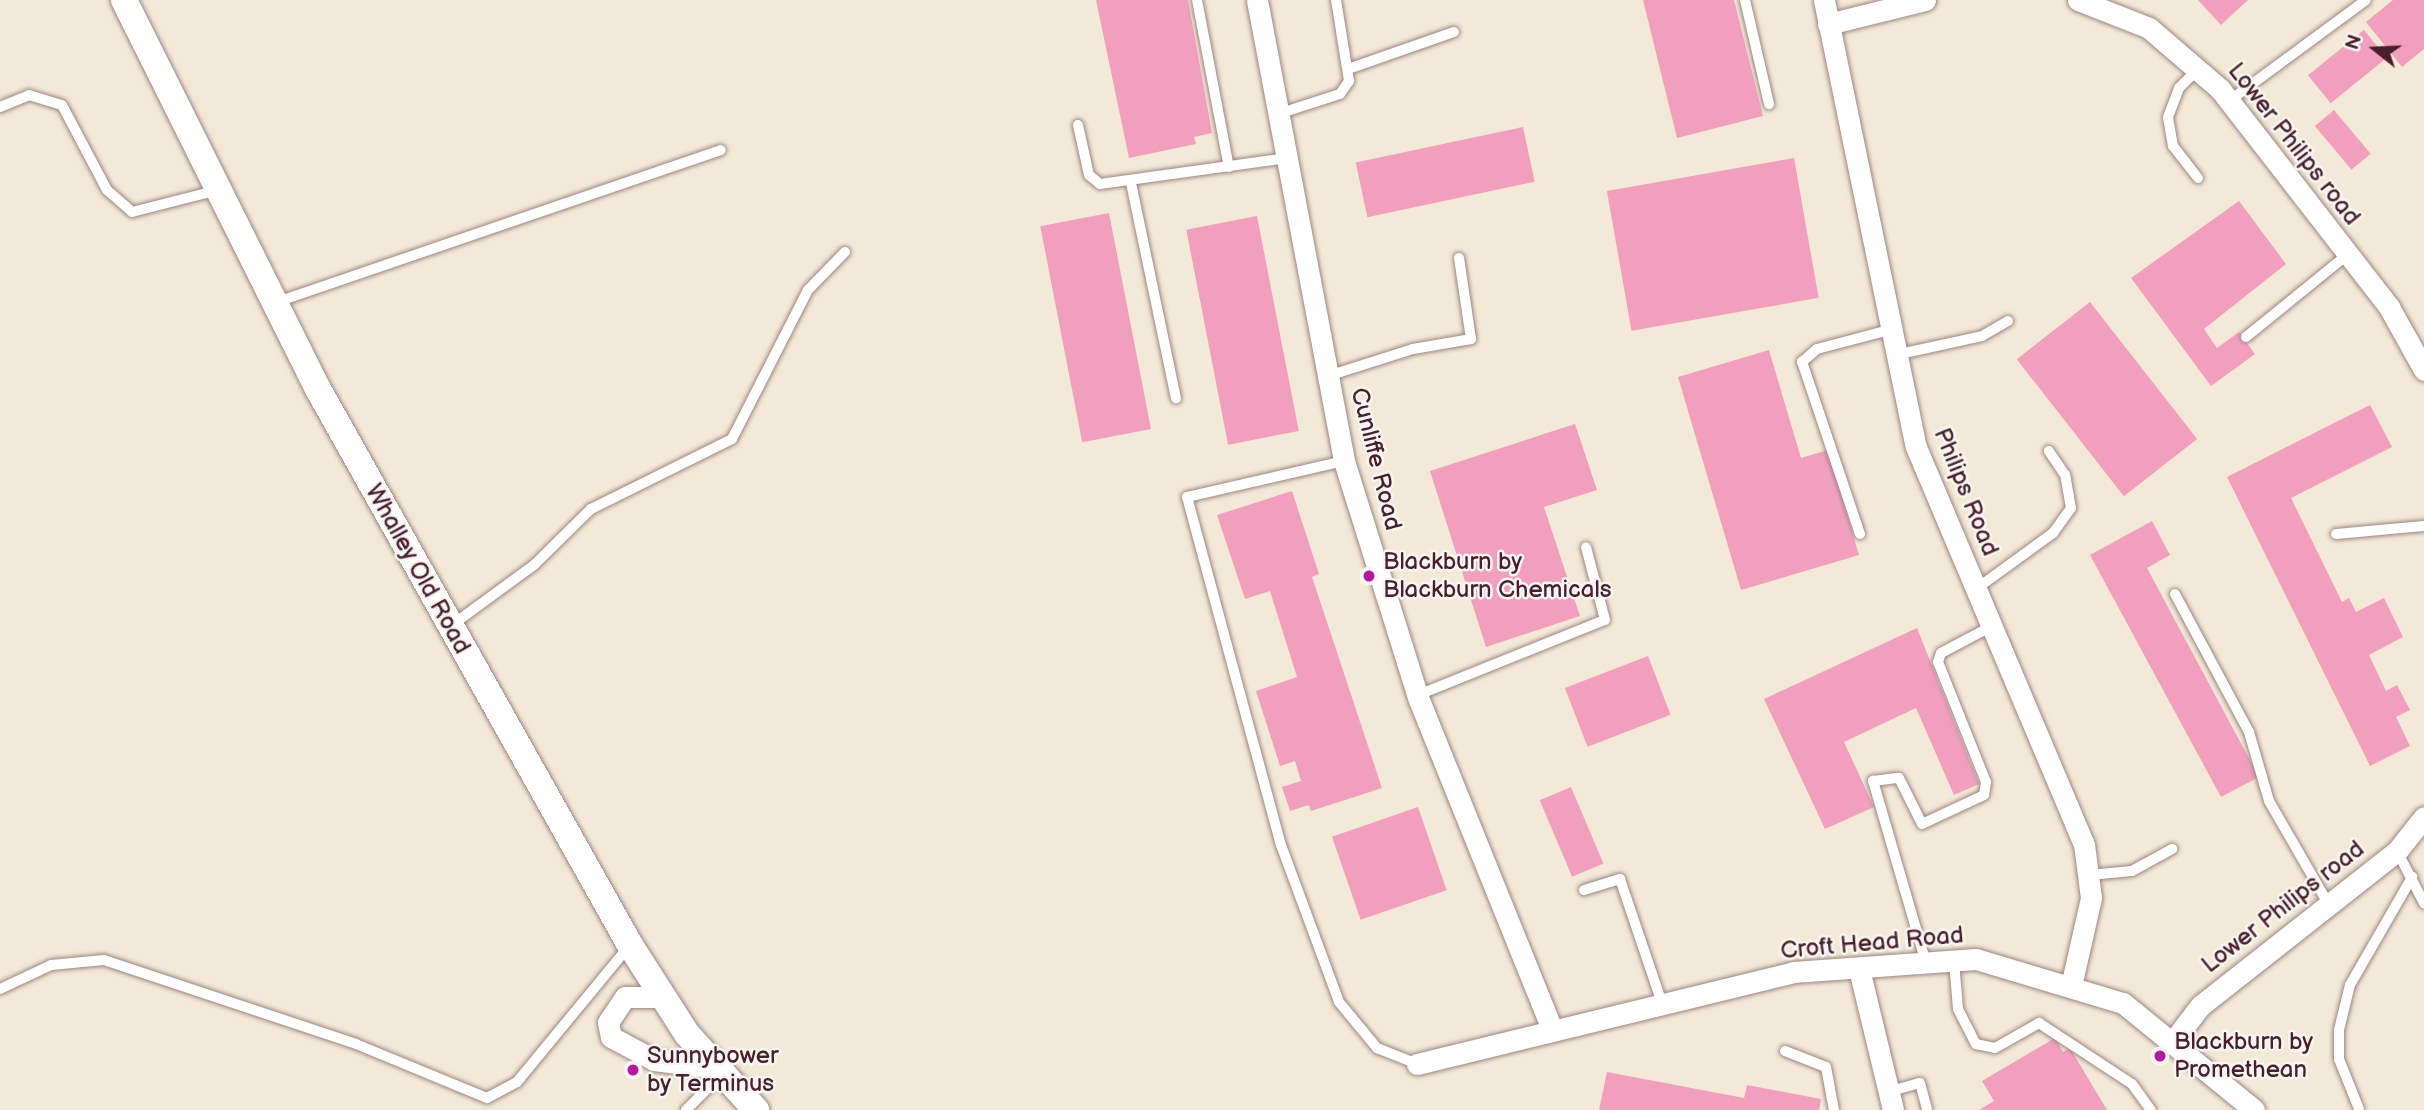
<!DOCTYPE html>
<style>
body{margin:0}
#map{position:relative;width:2424px;height:1110px;overflow:hidden;background:#f2e9d6;font-family:"Balsamiq Sans",sans-serif}
div>[style]{position:absolute}
.building>*{inset:0;background:#f29fbe;transform-origin:0 0}
.roads{filter:drop-shadow(0 0 2px #9e8480) drop-shadow(0 0 2px #9e8480)}
.service>*{height:10px;margin:-5px;padding:0 5px;transform-origin:5px;border-radius:5px;background:#fff}
.minor>*{height:21px;margin:-10.5px;padding:0 10.5px;transform-origin:10.5px;border-radius:10.5px;background:#fff}
.tertiary>*{height:26px;margin:-13px;padding:0 13px;transform-origin:13px;border-radius:13px;background:#fff}
.dots>*{width:19px;height:19px;translate:-50% -50%;box-sizing:border-box;border:4px solid #f6f6f2;border-radius:50%}
span{translate:-50% -50%;white-space:nowrap;text-align:center;line-height:1.15;-webkit-text-stroke:5px #f6f6f2;paint-order:stroke}
.street-label{font-size:24px;color:#4a1f2b}
.poi-label{font-size:24px;color:#4a1f2b}
.left{translate:0 -50%;text-align:left}
.north{position:absolute;left:2340px;top:14px;width:70px;height:70px;-webkit-text-stroke:5px #f6f6f2;paint-order:stroke;rotate:288deg;font-size:19px;font-weight:700;line-height:28px;text-align:center;color:#4a1f2b}
.north::after{content:'';display:block;margin:auto;width:24px;height:32px;background:#4a1f2b;clip-path:polygon(50% 0,100% 100%,50% 72%,0 100%)}
</style>
<div id="map">
<div class="building">
<div style="clip-path:polygon(1096px 0,1188px 0,1212px 133px,1194px 137px,1196px 144px,1129px 158px)"></div>
<div style="clip-path:polygon(1643px 0,1734px 0,1763px 116px,1677px 138px)"></div>
<div style="clip-path:polygon(2198px 0,2248px 0,2221px 25px)"></div>
<div style="clip-path:polygon(2393px 0,2424px 0,2424px 49px,2402px 67px,2366px 22px)"></div>
<div style="left:2364px;top:30px;width:36px;height:72px;rotate:51deg"></div>
<div style="left:2334px;top:110px;width:57px;height:25px;rotate:50deg"></div>
<div style="left:1523px;top:127px;width:56px;height:171px;rotate:78deg"></div>
<div style="left:1794px;top:158px;width:142px;height:190px;rotate:80deg"></div>
<div style="clip-path:polygon(2239px 201px,2286px 264px,2204px 329px,2217px 348px,2239px 332px,2255px 354px,2211px 386px,2131px 278px)"></div>
<div style="left:1109px;top:213px;width:220px;height:70px;rotate:79deg"></div>
<div style="left:1257px;top:216px;width:219px;height:72px;rotate:79deg"></div>
<div style="left:2090px;top:302px;width:174px;height:93px;rotate:52deg"></div>
<div style="clip-path:polygon(1769px 350px,1801px 458px,1828px 450px,1859px 555px,1741px 590px,1678px 377px)"></div>
<div style="clip-path:polygon(2370px 405px,2392px 447px,2291px 498px,2342px 602px,2349px 598px,2356px 612px,2384px 598px,2403px 637px,2369px 655px,2386px 691px,2397px 685px,2410px 710px,2396px 717px,2410px 746px,2370px 766px,2227px 477px)"></div>
<div style="clip-path:polygon(1575px 424px,1597px 490px,1544px 507px,1580px 616px,1486px 647px,1430px 471px)"></div>
<div style="clip-path:polygon(1292px 491px,1319px 574px,1312px 577px,1382px 788px,1311px 811px,1309px 805px,1290px 811px,1282px 787px,1301px 781px,1295px 761px,1280px 766px,1256px 691px,1297px 677px,1270px 591px,1245px 599px,1217px 515px)"></div>
<div style="clip-path:polygon(2152px 521px,2170px 555px,2147px 568px,2259px 777px,2221px 797px,2090px 555px)"></div>
<div style="clip-path:polygon(1917px 628px,1979px 784px,1954px 795px,1916px 708px,1844px 742px,1874px 807px,1825px 829px,1764px 699px)"></div>
<div style="left:1648px;top:656px;width:63px;height:89px;rotate:69deg"></div>
<div style="left:1571px;top:787px;width:83px;height:34px;rotate:67deg"></div>
<div style="left:1418px;top:807px;width:88px;height:91px;rotate:71deg"></div>
<div style="clip-path:polygon(2055px 1038px,2063px 1052px,2070px 1048px,2107px 1110px,1979px 1110px,1994px 1101px,1982px 1081px)"></div>
<div style="clip-path:polygon(1607px 1072px,1744px 1098px,1747px 1085px,1821px 1099px,1819px 1110px,1599px 1110px)"></div>
</div>
<div class="roads">
<div class="service">
<div style="left:1197px;top:0;width:170px;rotate:79.2deg"></div>
<div style="left:1745px;top:0;width:107px;rotate:77deg"></div>
<div style="left:1351px;top:68px;width:109px;rotate:-19.3deg"></div>
<div style="left:2229px;top:101px;width:170px;rotate:-36.4deg"></div>
<div style="left:0;top:107px;width:31px;rotate:-22deg"></div>
<div style="left:29px;top:95px;width:34px;rotate:17deg"></div>
<div style="left:62px;top:105px;width:96px;rotate:62.1deg"></div>
<div style="left:107px;top:190px;width:33px;rotate:41deg"></div>
<div style="left:132px;top:212px;width:89px;rotate:-14.3deg"></div>
<div style="left:1278px;top:114px;width:65px;rotate:-17.9deg"></div>
<div style="left:1340px;top:94px;width:16px;rotate:-55deg"></div>
<div style="left:1349px;top:81px;width:82px;rotate:-99.1deg"></div>
<div style="left:1078px;top:125px;width:51px;rotate:77.6deg"></div>
<div style="left:1089px;top:175px;width:14px;rotate:39deg"></div>
<div style="left:1100px;top:184px;width:189px;rotate:-7.9deg"></div>
<div style="left:2198px;top:178px;width:41px;rotate:-128deg"></div>
<div style="left:2173px;top:146px;width:29px;rotate:-100deg"></div>
<div style="left:2168px;top:117px;width:31px;rotate:-69deg"></div>
<div style="left:2179px;top:88px;width:28px;rotate:-45deg"></div>
<div style="left:1131px;top:183px;width:220px;rotate:78.2deg"></div>
<div style="left:277px;top:302px;width:469px;rotate:-18.9deg"></div>
<div style="left:2246px;top:337px;width:132px;rotate:-39.1deg"></div>
<div style="left:1895px;top:355px;width:89px;rotate:-12.3deg"></div>
<div style="left:1982px;top:336px;width:30px;rotate:-30deg"></div>
<div style="left:1328px;top:376px;width:89px;rotate:-17.6deg"></div>
<div style="left:1413px;top:349px;width:59px;rotate:-9.8deg"></div>
<div style="left:1471px;top:339px;width:82px;rotate:-98.4deg"></div>
<div style="left:1344px;top:461px;width:161px;rotate:167.1deg"></div>
<div style="left:1187px;top:497px;width:360px;rotate:74.9deg"></div>
<div style="left:1281px;top:845px;width:167px;rotate:69.7deg"></div>
<div style="left:1339px;top:1002px;width:60px;rotate:50.4deg"></div>
<div style="left:1377px;top:1048px;width:43px;rotate:21.8deg"></div>
<div style="left:1860px;top:534px;width:182px;rotate:-108.6deg"></div>
<div style="left:1802px;top:362px;width:20px;rotate:-41deg"></div>
<div style="left:1817px;top:349px;width:74px;rotate:-14.8deg"></div>
<div style="left:2336px;top:534px;width:88px;rotate:-5.2deg"></div>
<div style="left:1976px;top:589px;width:95px;rotate:-36deg"></div>
<div style="left:2053px;top:533px;width:31px;rotate:-54deg"></div>
<div style="left:2071px;top:508px;width:34px;rotate:-100deg"></div>
<div style="left:2065px;top:475px;width:29px;rotate:-124deg"></div>
<div style="left:2175px;top:594px;width:157px;rotate:61.8deg"></div>
<div style="left:2249px;top:732px;width:72px;rotate:73.8deg"></div>
<div style="left:2269px;top:801px;width:118px;rotate:60deg"></div>
<div style="left:452px;top:625px;width:102px;rotate:-36.2deg"></div>
<div style="left:534px;top:565px;width:80px;rotate:-44.5deg"></div>
<div style="left:591px;top:509px;width:157px;rotate:-26.4deg"></div>
<div style="left:732px;top:439px;width:167px;rotate:-63deg"></div>
<div style="left:808px;top:290px;width:53px;rotate:-45.8deg"></div>
<div style="left:1418px;top:695px;width:201px;rotate:-21.9deg"></div>
<div style="left:1605px;top:620px;width:75px;rotate:-104.6deg"></div>
<div style="left:2397px;top:851px;width:59px;rotate:62.6deg"></div>
<div style="left:2090px;top:875px;width:42px;rotate:-5.4deg"></div>
<div style="left:2132px;top:871px;width:46px;rotate:-28.8deg"></div>
<div style="left:1584px;top:890px;width:38px;rotate:-17deg"></div>
<div style="left:1620px;top:879px;width:131px;rotate:71.3deg"></div>
<div style="left:1954px;top:961px;width:48px;rotate:85.2deg"></div>
<div style="left:1958px;top:1009px;width:39px;rotate:63deg"></div>
<div style="left:1976px;top:1044px;width:19px;rotate:12deg"></div>
<div style="left:1995px;top:1048px;width:51px;rotate:-29.6deg"></div>
<div style="left:2039px;top:1023px;width:111px;rotate:33.3deg"></div>
<div style="left:2132px;top:1084px;width:32px;rotate:54deg"></div>
<div style="left:1926px;top:963px;width:190px;rotate:-106.2deg"></div>
<div style="left:1873px;top:781px;width:26px;rotate:-7deg"></div>
<div style="left:1899px;top:778px;width:51px;rotate:63.4deg"></div>
<div style="left:1922px;top:824px;width:68px;rotate:-25.1deg"></div>
<div style="left:1984px;top:795px;width:13px;rotate:-81deg"></div>
<div style="left:1986px;top:782px;width:129px;rotate:-111.8deg"></div>
<div style="left:1938px;top:662px;width:9px;rotate:-72deg"></div>
<div style="left:1941px;top:653px;width:58px;rotate:-27.9deg"></div>
<div style="left:0;top:989px;width:56px;rotate:-25.2deg"></div>
<div style="left:51px;top:965px;width:53px;rotate:-5.4deg"></div>
<div style="left:104px;top:960px;width:266px;rotate:18.4deg"></div>
<div style="left:356px;top:1044px;width:142px;rotate:22.4deg"></div>
<div style="left:487px;top:1098px;width:34px;rotate:-28deg"></div>
<div style="left:517px;top:1082px;width:178px;rotate:-50.5deg"></div>
<div style="left:1785px;top:1051px;width:44px;rotate:21.3deg"></div>
<div style="left:1826px;top:1067px;width:44px;rotate:79.5deg"></div>
<div style="left:1888px;top:1092px;width:33px;rotate:-16deg"></div>
<div style="left:1920px;top:1083px;width:28px;rotate:75deg"></div>
<div style="left:2359px;top:1109px;width:54px;rotate:-111.8deg"></div>
<div style="left:2339px;top:1059px;width:29px;rotate:-90deg"></div>
<div style="left:2339px;top:1030px;width:46px;rotate:-76.3deg"></div>
<div style="left:2350px;top:985px;width:125px;rotate:-60.1deg"></div>
<div style="left:686px;top:1110px;width:51px;rotate:-45deg"></div>
</div>
<div class="minor">
<div style="left:1257px;top:0;width:469px;rotate:79.3deg"></div>
<div style="left:1344px;top:461px;width:250px;rotate:72.6deg"></div>
<div style="left:1419px;top:700px;width:356px;rotate:68deg"></div>
<div style="left:1824px;top:0;width:456px;rotate:78.4deg"></div>
<div style="left:1916px;top:447px;width:431px;rotate:67.1deg"></div>
<div style="left:2084px;top:844px;width:54px;rotate:82.6deg"></div>
<div style="left:2091px;top:898px;width:90px;rotate:102.8deg"></div>
<div style="left:2078px;top:0;width:76px;rotate:21.5deg"></div>
<div style="left:2149px;top:28px;width:94px;rotate:40.7deg"></div>
<div style="left:2220px;top:89px;width:276px;rotate:52.2deg"></div>
<div style="left:2389px;top:307px;width:72px;rotate:60.9deg"></div>
<div style="left:1828px;top:24px;width:100px;rotate:-13.9deg"></div>
<div style="left:1859px;top:969px;width:145px;rotate:76.4deg"></div>
<div style="left:661px;top:997px;width:36px;rotate:180deg"></div>
<div style="left:625px;top:997px;width:30px;rotate:124deg"></div>
<div style="left:608px;top:1022px;width:15px;rotate:79deg"></div>
<div style="left:611px;top:1037px;width:49px;rotate:28.1deg"></div>
<div style="left:654px;top:1060px;width:63px;rotate:7.4deg"></div>
<div style="left:2175px;top:1039px;width:41px;rotate:-52.9deg"></div>
<div style="left:2200px;top:1006px;width:251px;rotate:-38.2deg"></div>
<div style="left:2397px;top:851px;width:43px;rotate:-51.5deg"></div>
<div style="left:1417px;top:1064px;width:387px;rotate:-13.7deg"></div>
<div style="left:1793px;top:972px;width:183px;rotate:-4.1deg"></div>
<div style="left:1976px;top:959px;width:153px;rotate:16.7deg"></div>
<div style="left:2123px;top:1003px;width:169px;rotate:39.2deg"></div>
</div>
<div class="tertiary">
<div style="left:124px;top:0;width:435px;rotate:63.5deg"></div>
<div style="left:318px;top:389px;width:638px;rotate:60.7deg"></div>
<div style="left:630px;top:945px;width:106px;rotate:57.4deg"></div>
<div style="left:687px;top:1034px;width:103px;rotate:47.8deg"></div>
</div>
</div>
<div class="dots">
<div style="left:1369px;top:576px;background:#b5179e"></div>
<div style="left:2160px;top:1056px;background:#b5179e"></div>
<div style="left:633px;top:1070px;background:#b5179e"></div>
</div>
<div class="street-label">
<span style="left:2294px;top:144px;rotate:52deg">Lower Philips road</span>
<span style="left:1376px;top:459px;rotate:76deg">Cunliffe Road</span>
<span style="left:1966px;top:492px;rotate:68deg">Philips Road</span>
<span style="left:418px;top:569px;rotate:61deg">Whalley Old Road</span>
<span style="left:2283px;top:907px;rotate:-38deg">Lower Philips road</span>
<span style="left:1872px;top:943px;rotate:-5deg">Croft Head Road</span>
</div>
<div class="poi-label">
<span class="left" style="left:1383px;top:576px">Blackburn by<br>Blackburn Chemicals</span>
<span class="left" style="left:2174px;top:1056px">Blackburn by<br>Promethean</span>
<span class="left" style="left:647px;top:1070px">Sunnybower<br>by Terminus</span>
</div>
<div class="north">N</div>
</div>
